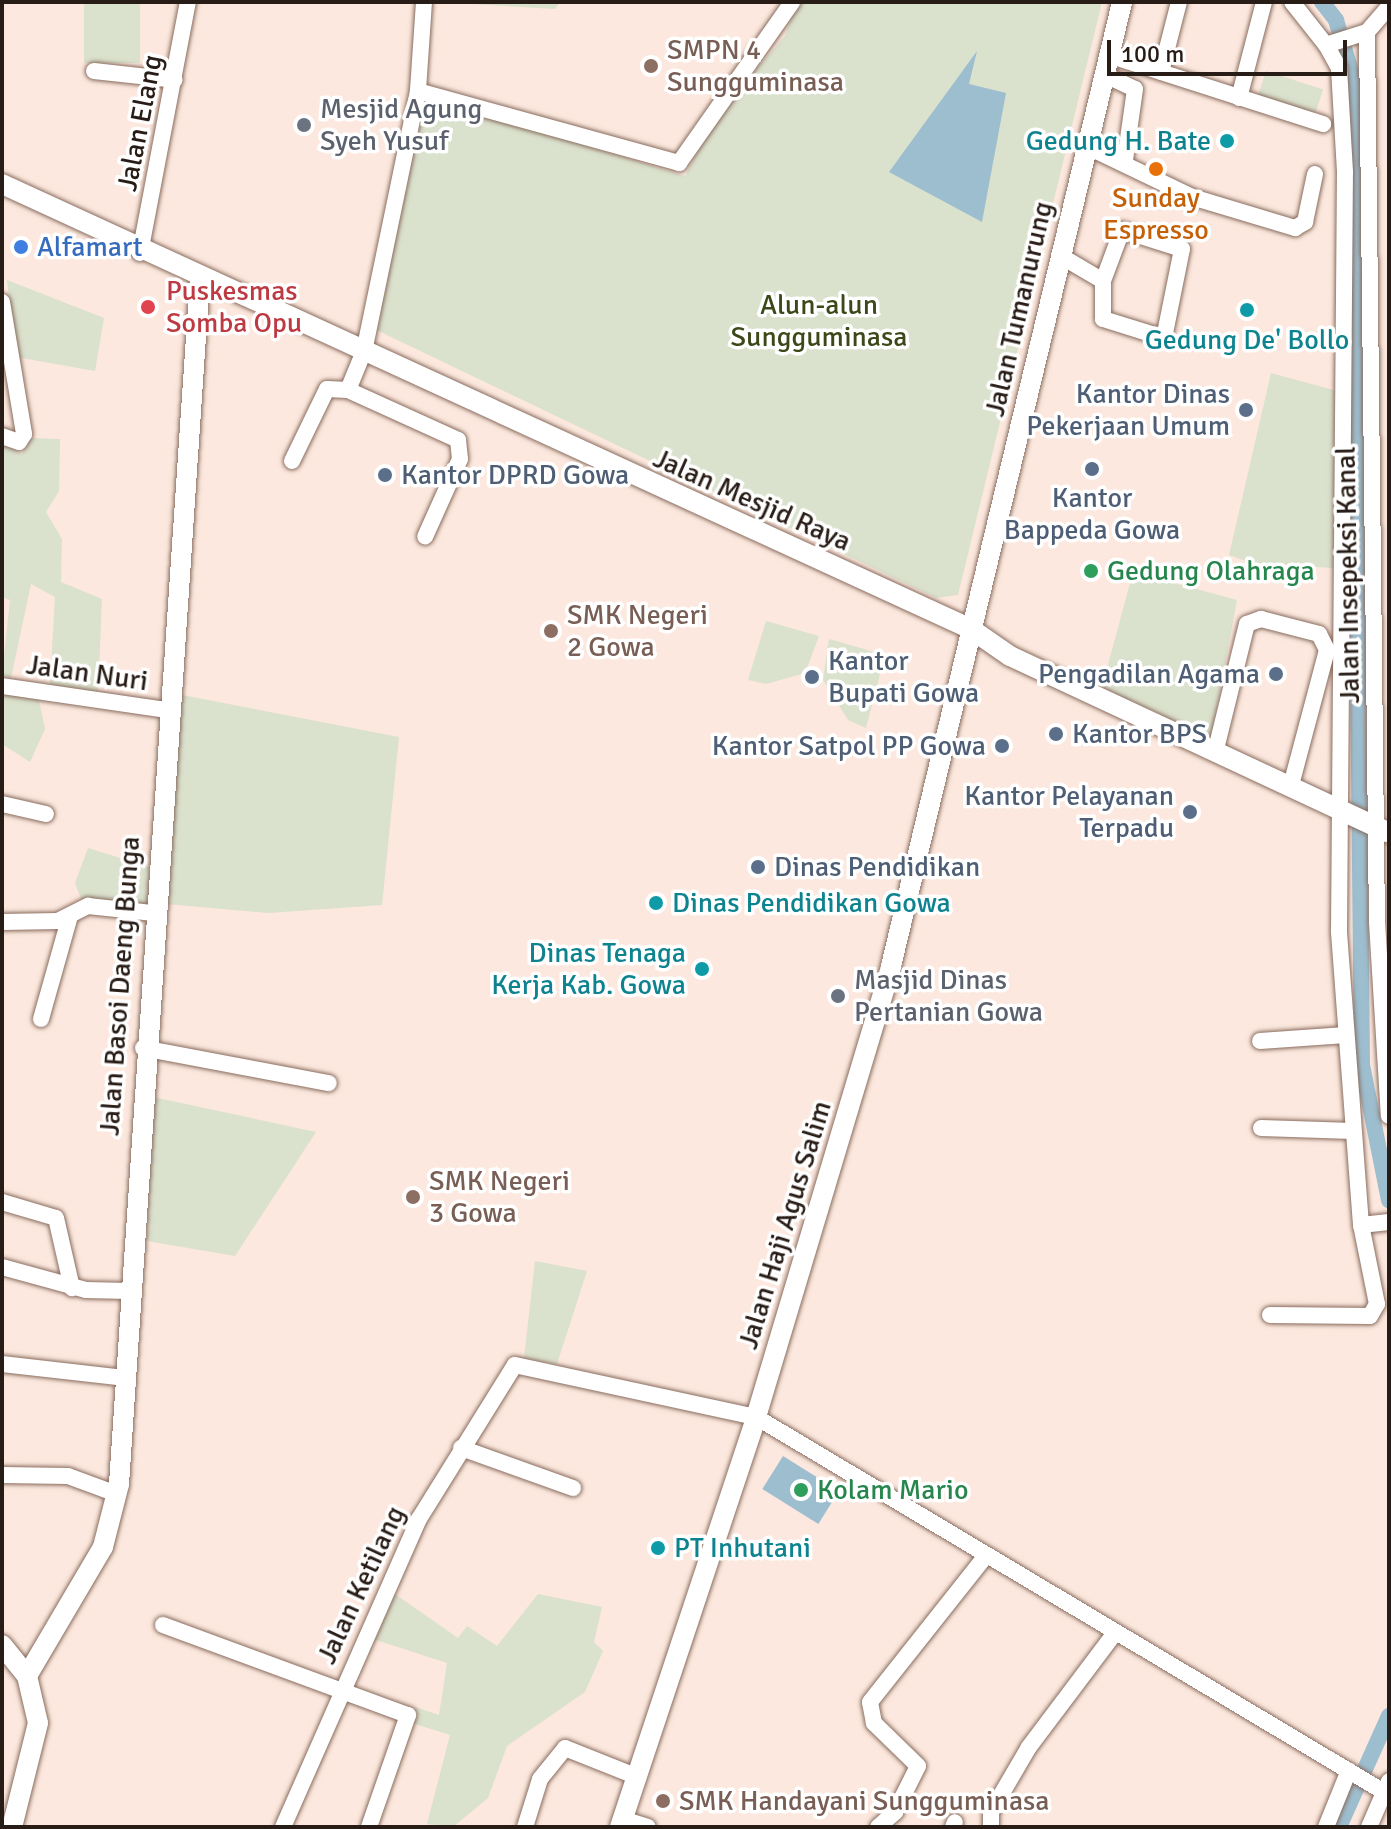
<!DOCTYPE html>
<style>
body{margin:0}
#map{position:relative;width:1391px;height:1829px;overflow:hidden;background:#fce8de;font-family:Signika,sans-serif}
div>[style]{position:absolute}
.green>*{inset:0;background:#dae1cd;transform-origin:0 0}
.water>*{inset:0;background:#9dbecf;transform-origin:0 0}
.canal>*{height:16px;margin:-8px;padding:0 8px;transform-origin:8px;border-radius:8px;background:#9dbecf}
.roads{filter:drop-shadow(0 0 2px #896c5e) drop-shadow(0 0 2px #896c5e)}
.minor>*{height:16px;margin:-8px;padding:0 8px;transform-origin:8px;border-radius:8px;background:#fff}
.tertiary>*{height:20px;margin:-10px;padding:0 10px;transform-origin:10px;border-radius:10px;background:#fff}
.dots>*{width:22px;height:22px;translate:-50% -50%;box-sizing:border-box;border:4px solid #fff;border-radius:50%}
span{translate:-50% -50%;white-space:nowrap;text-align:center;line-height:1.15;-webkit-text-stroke:7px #fff;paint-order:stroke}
.education-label{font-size:28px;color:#785e54}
.left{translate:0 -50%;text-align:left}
.worship-label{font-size:28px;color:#5b616d}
.street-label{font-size:28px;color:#281c16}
.culture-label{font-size:28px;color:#0d838f}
.right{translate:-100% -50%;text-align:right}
.food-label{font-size:28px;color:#c56008}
.shop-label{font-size:28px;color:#366cbe}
.health-label{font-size:28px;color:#be3a42}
.park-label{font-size:28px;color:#3c4818}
.service-label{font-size:28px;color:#4e5e75}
.leisure-label{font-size:28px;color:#27864d}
.frame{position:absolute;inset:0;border:4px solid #281c16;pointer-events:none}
.scale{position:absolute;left:1107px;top:40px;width:240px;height:36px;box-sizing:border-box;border:4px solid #281c16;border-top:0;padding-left:10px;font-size:24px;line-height:28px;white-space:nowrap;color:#281c16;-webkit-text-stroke:6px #fff;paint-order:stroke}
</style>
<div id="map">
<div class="green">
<div style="left:84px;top:2px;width:56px;height:61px"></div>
<div style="clip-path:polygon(439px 2px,560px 2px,555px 9px)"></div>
<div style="clip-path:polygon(797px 2px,1102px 2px,958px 595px,936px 598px,364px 324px,419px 95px,685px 176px,715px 117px,785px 36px)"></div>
<div style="left:1266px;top:71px;width:60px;height:28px;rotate:18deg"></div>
<div style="clip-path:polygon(7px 280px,104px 318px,95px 371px,16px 357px)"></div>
<div style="clip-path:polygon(1271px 373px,1337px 391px,1333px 568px,1252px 563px,1229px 555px)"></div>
<div style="clip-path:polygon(30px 438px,60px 439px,59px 491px,46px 512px,62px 539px,61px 582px,102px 599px,98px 693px,50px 684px,55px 597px,31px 584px,11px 678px,2px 675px,10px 600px,2px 597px,2px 444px,22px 454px)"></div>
<div style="clip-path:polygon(1133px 572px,1237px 600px,1211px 738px,1102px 687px)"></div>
<div style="clip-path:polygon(766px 621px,819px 636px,805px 673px,766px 684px,748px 680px)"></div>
<div style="clip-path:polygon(829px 639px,885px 655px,866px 728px,848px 720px,823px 680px)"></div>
<div style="clip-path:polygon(2px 691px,39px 700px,45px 729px,30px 762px,2px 744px)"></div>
<div style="clip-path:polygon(182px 695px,399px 737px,382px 905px,268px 913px,166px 904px)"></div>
<div style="clip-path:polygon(88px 848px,149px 867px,149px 909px,83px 904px,75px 883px)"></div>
<div style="clip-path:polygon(153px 1097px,316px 1132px,235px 1256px,147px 1241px)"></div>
<div style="clip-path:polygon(535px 1261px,587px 1271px,557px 1364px,524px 1358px)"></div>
<div style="clip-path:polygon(392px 1592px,458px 1638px,467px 1626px,497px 1646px,538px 1594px,602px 1607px,594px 1642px,603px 1651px,585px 1692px,507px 1746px,488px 1798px,453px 1827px,427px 1824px,450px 1735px,412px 1723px,415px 1707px,439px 1715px,447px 1663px,373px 1639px)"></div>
</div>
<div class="water">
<div style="clip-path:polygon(977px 51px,969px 84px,1006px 93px,982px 222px,889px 172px)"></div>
<div style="left:783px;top:1456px;width:66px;height:39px;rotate:32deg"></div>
</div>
<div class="canal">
<div style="left:1322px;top:2px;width:23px;rotate:52deg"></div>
<div style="left:1336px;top:20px;width:57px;rotate:73.8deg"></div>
<div style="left:1352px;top:75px;width:990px;rotate:89.42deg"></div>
<div style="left:1362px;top:1065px;width:138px;rotate:78.7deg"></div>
<div style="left:1339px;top:1827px;width:122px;rotate:-65.8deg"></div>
</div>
<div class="roads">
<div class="minor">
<div style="left:424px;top:2px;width:89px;rotate:93.9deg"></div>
<div style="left:418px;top:91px;width:266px;rotate:101.7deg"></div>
<div style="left:364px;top:351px;width:42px;rotate:112.3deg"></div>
<div style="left:348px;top:390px;width:121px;rotate:24.4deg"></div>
<div style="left:458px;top:440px;width:19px;rotate:84deg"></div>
<div style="left:460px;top:459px;width:85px;rotate:114.2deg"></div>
<div style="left:1292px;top:2px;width:55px;rotate:51.7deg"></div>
<div style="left:1326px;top:45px;width:43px;rotate:-17.6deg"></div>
<div style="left:1367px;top:32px;width:33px;rotate:-49deg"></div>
<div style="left:1367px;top:32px;width:890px;rotate:89.36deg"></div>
<div style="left:1377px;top:922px;width:194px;rotate:86.5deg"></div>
<div style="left:1111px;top:56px;width:223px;rotate:17.8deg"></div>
<div style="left:94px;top:71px;width:81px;rotate:6.3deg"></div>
<div style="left:1161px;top:72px;width:72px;rotate:-75.6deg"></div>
<div style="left:1105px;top:75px;width:33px;rotate:25deg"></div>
<div style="left:1135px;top:89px;width:72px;rotate:98deg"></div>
<div style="left:418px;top:91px;width:271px;rotate:15.4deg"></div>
<div style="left:679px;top:163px;width:197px;rotate:-54.9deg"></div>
<div style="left:1239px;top:98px;width:99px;rotate:-75.4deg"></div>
<div style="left:1084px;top:145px;width:120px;rotate:25.7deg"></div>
<div style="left:1192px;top:197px;width:108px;rotate:16.8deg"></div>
<div style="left:1295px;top:228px;width:12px;rotate:-31deg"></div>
<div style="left:1305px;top:222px;width:49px;rotate:-78.2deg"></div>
<div style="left:1122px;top:230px;width:63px;rotate:17.6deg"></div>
<div style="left:1182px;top:249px;width:91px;rotate:101.4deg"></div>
<div style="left:1164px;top:338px;width:64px;rotate:-162.7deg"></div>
<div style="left:1103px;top:319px;width:38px;rotate:-90deg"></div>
<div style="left:1103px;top:281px;width:54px;rotate:-69.6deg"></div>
<div style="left:140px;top:253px;width:256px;rotate:-79.2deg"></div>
<div style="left:1059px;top:255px;width:51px;rotate:30.6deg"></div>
<div style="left:2px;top:302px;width:134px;rotate:80.5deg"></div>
<div style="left:24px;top:434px;width:9px;rotate:122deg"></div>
<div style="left:19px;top:442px;width:18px;rotate:-161deg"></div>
<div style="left:292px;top:461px;width:80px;rotate:-64.1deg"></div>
<div style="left:327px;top:389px;width:21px;rotate:3deg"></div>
<div style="left:2px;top:686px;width:166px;rotate:8.3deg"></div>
<div style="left:1216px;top:749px;width:129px;rotate:-76.1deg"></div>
<div style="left:1247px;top:624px;width:15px;rotate:-20deg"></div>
<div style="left:1261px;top:619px;width:60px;rotate:14.5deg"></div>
<div style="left:1319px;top:634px;width:18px;rotate:63deg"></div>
<div style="left:1327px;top:650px;width:140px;rotate:104.9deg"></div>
<div style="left:2px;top:804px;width:45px;rotate:12.8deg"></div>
<div style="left:2px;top:922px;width:56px;rotate:-1deg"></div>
<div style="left:58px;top:921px;width:34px;rotate:-27deg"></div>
<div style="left:88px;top:906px;width:64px;rotate:6.2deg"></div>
<div style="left:41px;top:1019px;width:107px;rotate:-74.3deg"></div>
<div style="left:1260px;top:1041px;width:86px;rotate:-4deg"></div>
<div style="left:143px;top:1048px;width:189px;rotate:10.7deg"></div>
<div style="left:1261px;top:1128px;width:92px;rotate:1.9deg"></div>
<div style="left:2px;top:1202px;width:56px;rotate:16.5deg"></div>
<div style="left:56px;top:1218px;width:72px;rotate:77.1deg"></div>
<div style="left:1361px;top:1225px;width:28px;rotate:-6deg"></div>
<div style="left:2px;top:1267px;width:87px;rotate:15.3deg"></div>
<div style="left:86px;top:1290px;width:43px;rotate:1.3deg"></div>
<div style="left:1270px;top:1315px;width:100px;rotate:0.6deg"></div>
<div style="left:1370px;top:1316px;width:14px;rotate:-60deg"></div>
<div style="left:1377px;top:1304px;width:81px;rotate:-101.4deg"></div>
<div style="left:1361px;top:1225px;width:294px;rotate:-94.3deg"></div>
<div style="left:1339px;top:932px;width:760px;rotate:-89.55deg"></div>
<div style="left:1345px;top:172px;width:104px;rotate:-93.3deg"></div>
<div style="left:1339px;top:68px;width:26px;rotate:-119deg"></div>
<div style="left:2px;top:1364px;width:123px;rotate:6.5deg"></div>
<div style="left:461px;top:1448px;width:119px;rotate:19.7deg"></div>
<div style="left:2px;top:1475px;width:66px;rotate:0.9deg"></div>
<div style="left:68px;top:1476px;width:52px;rotate:20.2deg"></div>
<div style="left:163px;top:1625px;width:261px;rotate:20.2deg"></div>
<div style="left:408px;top:1715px;width:119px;rotate:109.2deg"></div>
<div style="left:622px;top:1819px;width:27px;rotate:17deg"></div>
<div style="left:283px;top:1827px;width:337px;rotate:-66.2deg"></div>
<div style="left:419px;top:1519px;width:181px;rotate:-58.1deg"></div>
<div style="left:515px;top:1365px;width:247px;rotate:12.2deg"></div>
<div style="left:756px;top:1417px;width:737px;rotate:30.84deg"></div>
<div style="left:525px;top:1827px;width:50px;rotate:-72.6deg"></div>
<div style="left:540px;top:1779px;width:40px;rotate:-51deg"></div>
<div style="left:565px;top:1748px;width:79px;rotate:21.7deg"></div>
<div style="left:878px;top:1827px;width:23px;rotate:-41deg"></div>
<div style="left:895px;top:1812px;width:51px;rotate:-63.4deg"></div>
<div style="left:918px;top:1766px;width:62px;rotate:-135.7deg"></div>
<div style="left:874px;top:1723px;width:21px;rotate:-101deg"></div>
<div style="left:870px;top:1702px;width:184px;rotate:-51.6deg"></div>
<div style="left:953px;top:1827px;width:5px;rotate:-68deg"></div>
<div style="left:991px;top:1827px;width:15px;rotate:-90deg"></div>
<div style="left:991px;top:1812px;width:75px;rotate:-59.7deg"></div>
<div style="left:1029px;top:1747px;width:143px;rotate:-53deg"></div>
<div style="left:1326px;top:1827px;width:61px;rotate:-68deg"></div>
<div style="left:1369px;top:1827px;width:50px;rotate:-66.5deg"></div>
</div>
<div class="tertiary">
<div style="left:2px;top:184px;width:1066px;rotate:24.67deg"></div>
<div style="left:971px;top:629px;width:47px;rotate:34.7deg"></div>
<div style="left:1010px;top:656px;width:418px;rotate:25deg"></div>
<div style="left:2px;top:1645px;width:40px;rotate:51deg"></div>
<div style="left:27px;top:1676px;width:48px;rotate:76.8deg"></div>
<div style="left:38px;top:1723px;width:107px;rotate:104deg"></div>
<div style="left:27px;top:1676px;width:150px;rotate:-59.5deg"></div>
<div style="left:103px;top:1547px;width:65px;rotate:-75.7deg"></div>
<div style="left:119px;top:1484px;width:1209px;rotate:-86.16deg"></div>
<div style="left:620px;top:1827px;width:432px;rotate:-71.6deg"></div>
<div style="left:756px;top:1417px;width:471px;rotate:-73.3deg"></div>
<div style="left:891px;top:966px;width:991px;rotate:-76.52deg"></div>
</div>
</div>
<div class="dots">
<div style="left:651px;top:66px;background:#8d6e63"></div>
<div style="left:304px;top:125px;background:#6b7280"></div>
<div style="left:1227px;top:141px;background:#0f9aa8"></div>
<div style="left:1156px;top:169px;background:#e8710a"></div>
<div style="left:21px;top:247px;background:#3f7fe0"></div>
<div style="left:148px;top:307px;background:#e0444e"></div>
<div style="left:1247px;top:310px;background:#0f9aa8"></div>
<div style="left:1246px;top:410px;background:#5c6f8a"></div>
<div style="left:1092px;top:469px;background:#5c6f8a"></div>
<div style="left:385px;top:475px;background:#5c6f8a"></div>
<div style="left:1091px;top:571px;background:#2e9e5b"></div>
<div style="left:551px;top:631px;background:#8d6e63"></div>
<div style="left:1276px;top:674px;background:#5c6f8a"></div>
<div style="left:812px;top:677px;background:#5c6f8a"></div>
<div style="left:1056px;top:734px;background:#5c6f8a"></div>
<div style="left:1002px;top:746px;background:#5c6f8a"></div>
<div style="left:1190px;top:812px;background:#5c6f8a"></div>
<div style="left:758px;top:867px;background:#5c6f8a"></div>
<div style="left:656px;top:903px;background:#0f9aa8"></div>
<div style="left:702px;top:969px;background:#0f9aa8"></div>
<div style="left:838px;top:996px;background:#6b7280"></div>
<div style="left:413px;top:1197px;background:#8d6e63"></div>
<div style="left:801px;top:1490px;background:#2e9e5b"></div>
<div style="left:658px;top:1548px;background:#0f9aa8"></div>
<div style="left:663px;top:1801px;background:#8d6e63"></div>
</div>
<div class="education-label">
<span class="left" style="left:667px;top:66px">SMPN 4<br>Sungguminasa</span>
<span class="left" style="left:567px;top:631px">SMK Negeri<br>2 Gowa</span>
<span class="left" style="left:429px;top:1197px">SMK Negeri<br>3 Gowa</span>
<span class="left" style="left:679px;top:1801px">SMK Handayani Sungguminasa</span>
</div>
<div class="worship-label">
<span class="left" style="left:320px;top:125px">Mesjid Agung<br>Syeh Yusuf</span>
<span class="left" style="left:854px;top:996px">Masjid Dinas<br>Pertanian Gowa</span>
</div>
<div class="street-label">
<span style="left:140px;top:123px;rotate:-79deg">Jalan Elang</span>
<span style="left:1019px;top:309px;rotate:-77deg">Jalan Tumanurung</span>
<span style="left:752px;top:500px;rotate:24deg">Jalan Mesjid Raya</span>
<span style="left:1348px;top:575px;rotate:-91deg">Jalan Insepeksi Kanal</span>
<span style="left:87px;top:673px;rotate:8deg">Jalan Nuri</span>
<span style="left:120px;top:986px;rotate:-86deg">Jalan Basoi Daeng Bunga</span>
<span style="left:785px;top:1225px;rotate:-73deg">Jalan Haji Agus Salim</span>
<span style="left:361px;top:1585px;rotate:-65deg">Jalan Ketilang</span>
</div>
<div class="culture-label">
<span class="right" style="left:1211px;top:141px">Gedung H. Bate</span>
<span style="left:1247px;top:340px">Gedung De' Bollo</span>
<span class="left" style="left:672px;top:903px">Dinas Pendidikan Gowa</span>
<span class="right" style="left:686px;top:969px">Dinas Tenaga<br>Kerja Kab. Gowa</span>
<span class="left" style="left:674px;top:1548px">PT Inhutani</span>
</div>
<div class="food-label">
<span style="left:1156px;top:214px">Sunday<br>Espresso</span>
</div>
<div class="shop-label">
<span class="left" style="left:37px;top:247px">Alfamart</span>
</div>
<div class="health-label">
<span class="left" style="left:166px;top:307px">Puskesmas<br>Somba Opu</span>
</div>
<div class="park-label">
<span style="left:819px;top:321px">Alun-alun<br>Sungguminasa</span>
</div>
<div class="service-label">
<span class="right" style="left:1230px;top:410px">Kantor Dinas<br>Pekerjaan Umum</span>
<span class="left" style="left:401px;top:475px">Kantor DPRD Gowa</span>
<span style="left:1092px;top:514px">Kantor<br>Bappeda Gowa</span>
<span class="left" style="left:828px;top:677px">Kantor<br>Bupati Gowa</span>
<span class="right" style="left:1260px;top:674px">Pengadilan Agama</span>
<span class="left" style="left:1072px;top:734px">Kantor BPS</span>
<span class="right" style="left:986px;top:746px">Kantor Satpol PP Gowa</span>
<span class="right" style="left:1174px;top:812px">Kantor Pelayanan<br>Terpadu</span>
<span class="left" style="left:774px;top:867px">Dinas Pendidikan</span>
</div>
<div class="leisure-label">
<span class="left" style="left:1107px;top:571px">Gedung Olahraga</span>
<span class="left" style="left:817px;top:1490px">Kolam Mario</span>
</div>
<div class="frame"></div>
<div class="scale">100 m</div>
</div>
